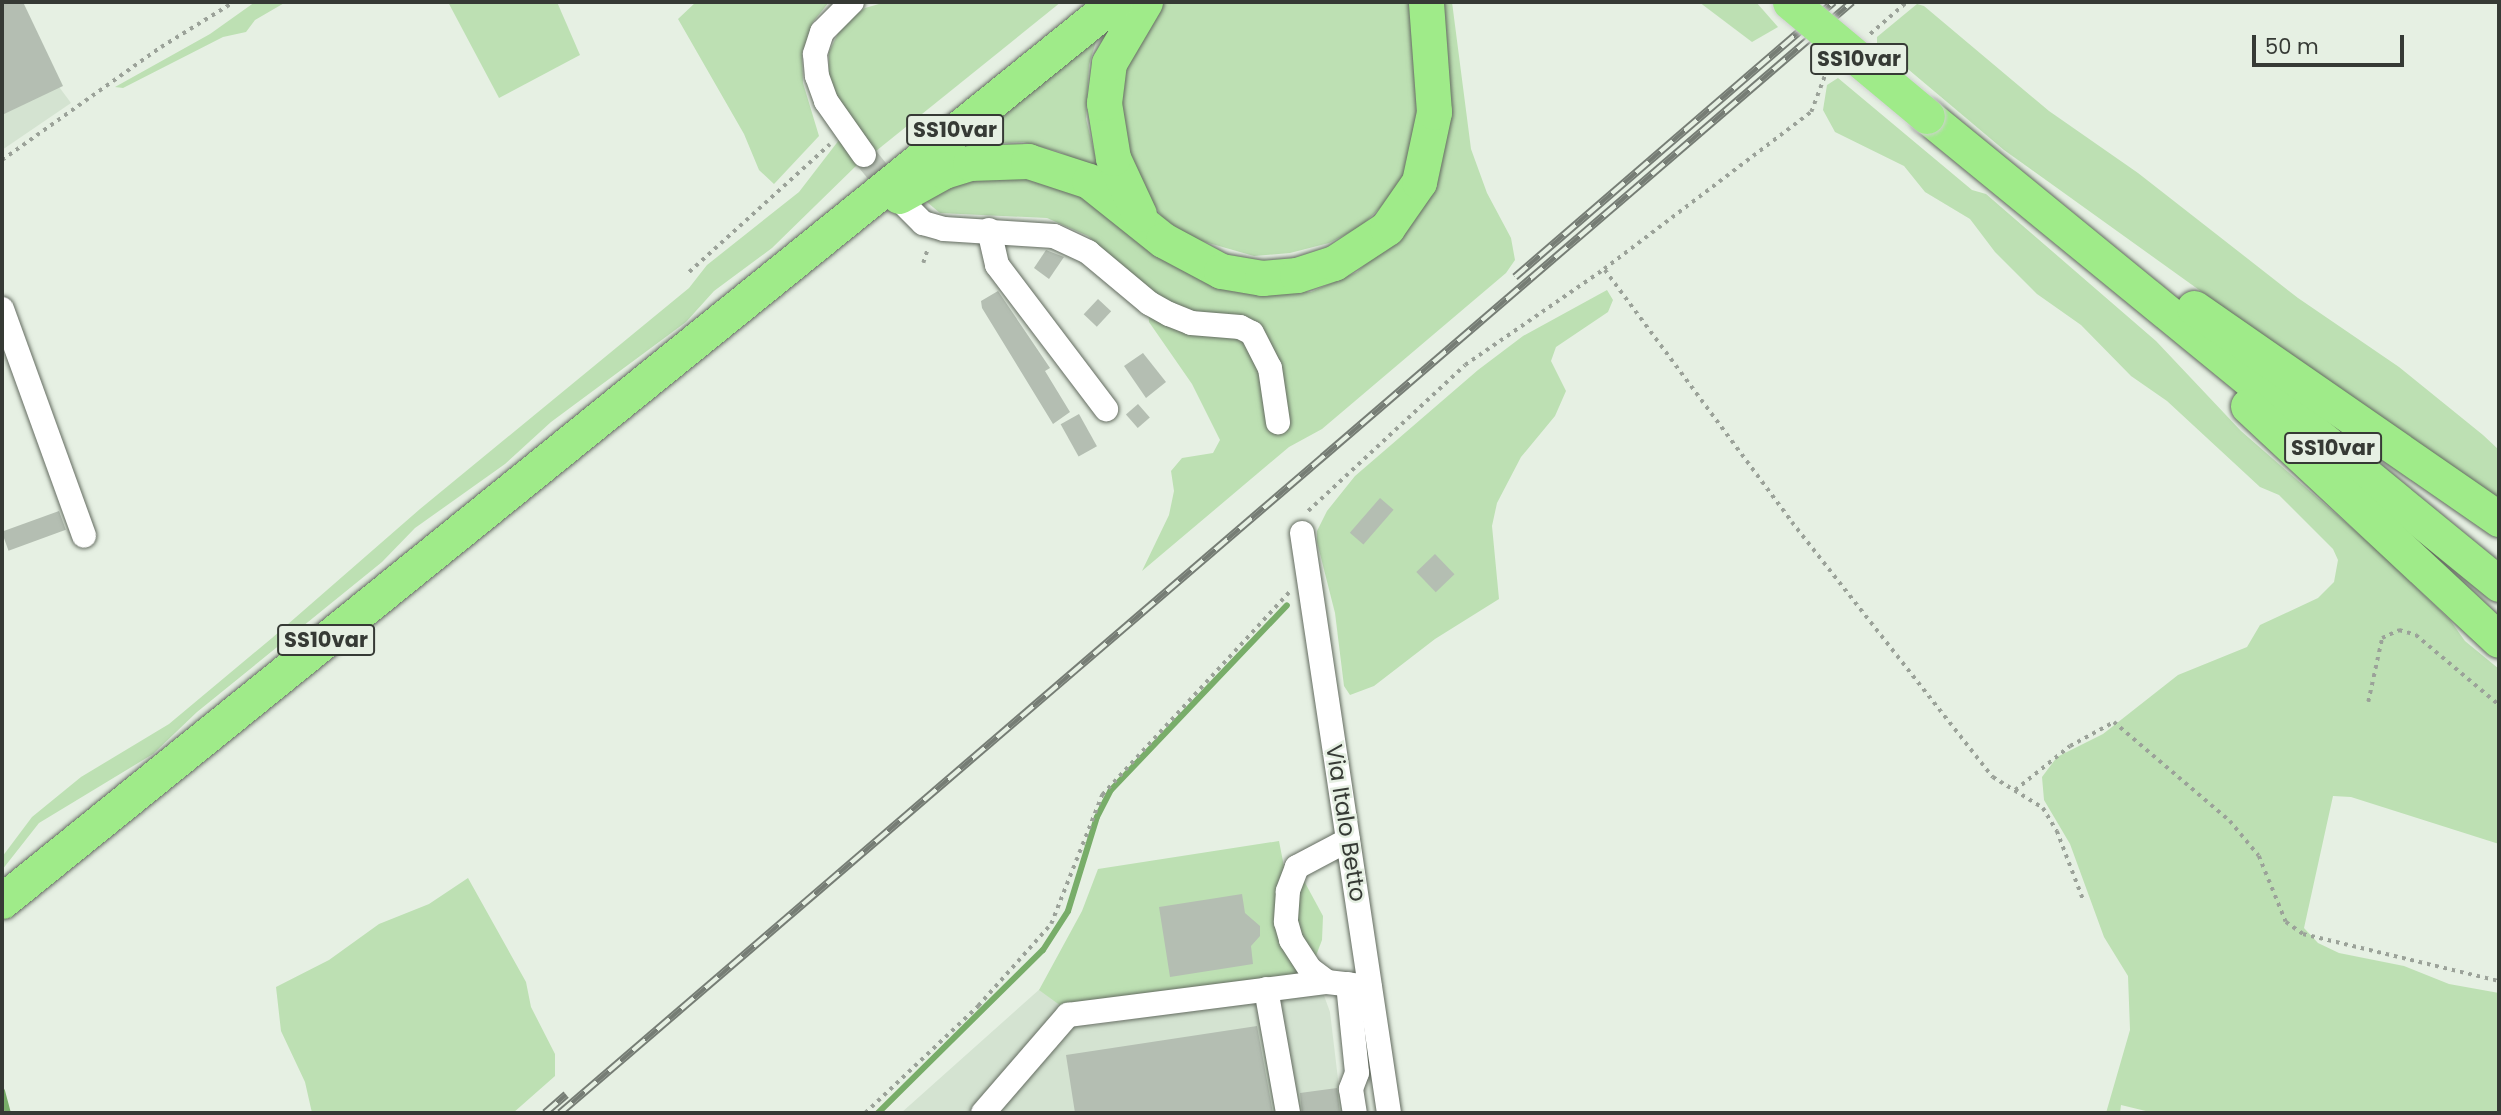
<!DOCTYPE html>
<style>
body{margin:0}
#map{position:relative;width:2501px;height:1115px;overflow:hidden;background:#e6f0e3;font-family:Poppins,sans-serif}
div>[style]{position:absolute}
.built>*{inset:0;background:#d4e3d1}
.green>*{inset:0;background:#bde0b3}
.stream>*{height:6px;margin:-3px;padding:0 3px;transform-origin:3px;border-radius:3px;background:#78ad69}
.building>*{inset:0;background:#b4beb2;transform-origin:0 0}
.minor-tunnel>*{height:24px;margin-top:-12px;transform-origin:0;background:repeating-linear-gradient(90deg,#c3ccc0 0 24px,transparent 0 36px)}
.path>*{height:3.5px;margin-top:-1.75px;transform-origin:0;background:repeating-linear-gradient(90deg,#9ba299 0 3.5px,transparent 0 8.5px)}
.roads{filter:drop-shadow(0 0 2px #636b60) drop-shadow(0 0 2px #636b60)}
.minor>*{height:24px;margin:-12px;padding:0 12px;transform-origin:12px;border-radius:12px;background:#fff}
.highway>*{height:35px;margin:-17.5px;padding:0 17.5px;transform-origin:17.5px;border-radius:17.5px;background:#9feb89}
.rail>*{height:8px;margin-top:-4px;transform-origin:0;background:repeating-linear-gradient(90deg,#e6f0e3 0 16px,#767d75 0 32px);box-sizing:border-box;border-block:2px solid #767d75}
.bridges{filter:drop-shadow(0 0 2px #cfd0cf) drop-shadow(0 0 2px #cfd0cf)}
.highway-bridge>*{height:35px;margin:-17.5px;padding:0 17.5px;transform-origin:17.5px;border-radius:17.5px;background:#9feb89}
span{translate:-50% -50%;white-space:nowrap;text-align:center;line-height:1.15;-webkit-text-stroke:5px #e6f0e3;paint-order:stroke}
.shield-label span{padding:2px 5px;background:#e6f0e3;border:2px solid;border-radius:5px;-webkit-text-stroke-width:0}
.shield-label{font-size:21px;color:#363a35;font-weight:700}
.street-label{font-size:23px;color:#363a35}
.frame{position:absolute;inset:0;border:4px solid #363a35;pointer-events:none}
.scale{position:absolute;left:2252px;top:35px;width:152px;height:32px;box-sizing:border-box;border:4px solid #363a35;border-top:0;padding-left:9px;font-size:21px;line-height:24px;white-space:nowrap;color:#363a35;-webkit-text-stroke:5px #e6f0e3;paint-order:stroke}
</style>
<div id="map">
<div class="built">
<div style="clip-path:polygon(2px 10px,71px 103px,2px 150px)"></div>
<div style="clip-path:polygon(1041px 988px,1091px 1026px,1322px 990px,1330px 1012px,1342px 1113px,901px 1113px)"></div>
</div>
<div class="green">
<div style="clip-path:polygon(255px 2px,286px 2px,255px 20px,246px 32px,223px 37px,123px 88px,115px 87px,210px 34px)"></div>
<div style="clip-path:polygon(448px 2px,557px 2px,580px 55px,499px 98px)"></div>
<div style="clip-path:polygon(696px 2px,829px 2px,813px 22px,802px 53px,803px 83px,819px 136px,774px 184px,759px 170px,744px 134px,678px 19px)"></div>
<div style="clip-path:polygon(886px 2px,1061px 2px,876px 151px,839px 100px,829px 79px,829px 52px,843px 23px,865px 8px)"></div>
<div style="clip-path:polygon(1155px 2px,1411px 2px,1419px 101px,1405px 177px,1384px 204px,1360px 227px,1329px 243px,1290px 253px,1254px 256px,1191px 238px,1162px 217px,1126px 161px,1117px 73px)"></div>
<div style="clip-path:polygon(1443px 2px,1452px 2px,1471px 149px,1487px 193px,1511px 238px,1515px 260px,1506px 273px,1322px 429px,1289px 447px,1142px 571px,1169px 515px,1174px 491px,1171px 471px,1182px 458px,1213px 453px,1220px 440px,1192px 384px,1149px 322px,1147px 290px,1088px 236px,1047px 218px,940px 213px,921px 197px,982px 171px,1046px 179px,1083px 190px,1230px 287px,1311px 292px,1357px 272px,1409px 223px)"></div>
<div style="clip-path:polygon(1699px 2px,1756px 2px,1778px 27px,1752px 42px)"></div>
<div style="clip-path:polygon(1917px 4px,1924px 6px,2049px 111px,2138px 173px,2298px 298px,2399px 367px,2483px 435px,2499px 450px,2499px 505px,2004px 150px,1877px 43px,1877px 37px)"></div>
<div style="clip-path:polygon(1099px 31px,1089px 65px,1086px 119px,1099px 171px,1060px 152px,1023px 142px,971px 145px,970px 140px)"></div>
<div style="clip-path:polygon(1838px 78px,1972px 190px,1986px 194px,2156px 341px,2241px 431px,2375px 548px,2450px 620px,2465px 641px,2499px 669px,2499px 844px,2351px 797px,2333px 796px,2304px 928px,2318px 943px,2339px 953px,2404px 966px,2449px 984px,2499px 993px,2499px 1113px,2154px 1113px,2121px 1105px,2120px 1113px,2106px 1113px,2130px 1030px,2128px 976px,2104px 937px,2070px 844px,2044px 800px,2042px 777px,2057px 757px,2103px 734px,2178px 675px,2247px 647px,2260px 625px,2318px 598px,2334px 582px,2338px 560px,2333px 549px,2279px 495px,2260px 487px,2167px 401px,2131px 376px,2081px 325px,2037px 294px,1995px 252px,1970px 219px,1925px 192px,1904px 166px,1835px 132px,1823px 110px,1827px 85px)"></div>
<div style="clip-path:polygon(839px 140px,859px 163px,772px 248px,714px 291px,686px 322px,551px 422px,505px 464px,415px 528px,382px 562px,197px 712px,153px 754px,39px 823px,2px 870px,2px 857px,32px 817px,81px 777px,169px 724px,272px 638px,420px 509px,689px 288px,707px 265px,799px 192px)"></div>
<div style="clip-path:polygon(1607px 290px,1613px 300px,1608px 312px,1556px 347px,1551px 361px,1566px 391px,1555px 416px,1521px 457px,1497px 503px,1492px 526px,1499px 599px,1435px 639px,1374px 686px,1350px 695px,1344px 686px,1335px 613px,1317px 542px,1317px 531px,1327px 511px,1355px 476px,1478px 370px,1523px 336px)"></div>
<div style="clip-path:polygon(1279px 841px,1305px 974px,1068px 1011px,1039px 990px,1082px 911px,1098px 869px)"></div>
<div style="clip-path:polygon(468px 878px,526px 982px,531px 1007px,555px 1054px,555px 1076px,513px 1113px,312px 1113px,305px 1082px,281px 1031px,276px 987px,329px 960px,379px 924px,429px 904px)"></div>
<div style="clip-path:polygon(1303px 879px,1323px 916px,1322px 940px,1314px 961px,1307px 953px,1294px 907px)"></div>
</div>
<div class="stream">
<div style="left:2px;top:1091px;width:23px;rotate:75deg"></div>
<div style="left:878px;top:1113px;width:232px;rotate:-44.7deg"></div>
<div style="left:1043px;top:950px;width:46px;rotate:-57.3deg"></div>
<div style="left:1068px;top:911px;width:98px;rotate:-72.9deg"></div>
<div style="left:1097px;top:817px;width:30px;rotate:-63deg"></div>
<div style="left:1111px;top:790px;width:255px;rotate:-46.4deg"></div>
</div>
<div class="building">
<div style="clip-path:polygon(2px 2px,23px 2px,63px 86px,2px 115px)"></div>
<div style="clip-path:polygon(1046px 250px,1064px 257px,1049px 279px,1034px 268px)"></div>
<div style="clip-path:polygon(998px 291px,1050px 368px,1045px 371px,1070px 412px,1053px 424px,982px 308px,981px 301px)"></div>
<div style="left:1098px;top:299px;width:18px;height:21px;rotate:43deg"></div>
<div style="clip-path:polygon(1143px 353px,1166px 382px,1146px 398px,1124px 366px)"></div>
<div style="left:1138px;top:404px;width:18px;height:16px;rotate:49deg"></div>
<div style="left:1079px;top:414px;width:37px;height:21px;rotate:61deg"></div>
<div style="left:1380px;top:498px;width:18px;height:46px;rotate:41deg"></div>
<div style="left:59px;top:511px;width:20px;height:61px;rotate:70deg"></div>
<div style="left:1435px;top:554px;width:28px;height:26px;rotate:46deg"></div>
<div style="clip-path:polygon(1242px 894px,1245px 913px,1260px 926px,1260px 936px,1251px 946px,1253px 964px,1170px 977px,1159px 907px)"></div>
<div style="clip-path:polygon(1257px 1026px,1273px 1113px,1075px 1113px,1066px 1055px)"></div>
<div style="clip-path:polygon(1337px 1088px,1340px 1113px,1302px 1113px,1300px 1093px)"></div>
</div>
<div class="minor-tunnel">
<div style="left:864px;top:155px;width:55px;rotate:50.9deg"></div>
</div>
<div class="path">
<div style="left:1870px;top:34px;width:49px;rotate:-40.9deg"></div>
<div style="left:2px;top:160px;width:195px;rotate:-35.4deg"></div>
<div style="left:161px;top:47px;width:86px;rotate:-31.7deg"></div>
<div style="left:923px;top:263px;width:16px;rotate:-72deg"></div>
<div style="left:1605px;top:270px;width:314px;rotate:53.4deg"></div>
<div style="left:1792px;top:522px;width:325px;rotate:51.8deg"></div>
<div style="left:1993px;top:777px;width:59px;rotate:31.8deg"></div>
<div style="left:2043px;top:808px;width:27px;rotate:59deg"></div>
<div style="left:2057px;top:831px;width:73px;rotate:69.1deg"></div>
<div style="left:689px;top:272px;width:190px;rotate:-42.2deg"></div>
<div style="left:1308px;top:511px;width:214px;rotate:-42.9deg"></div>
<div style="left:1465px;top:365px;width:169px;rotate:-34.6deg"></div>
<div style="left:1604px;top:269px;width:260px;rotate:-37.2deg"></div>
<div style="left:1811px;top:112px;width:48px;rotate:-69.3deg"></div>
<div style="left:2368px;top:702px;width:66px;rotate:-77.7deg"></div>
<div style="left:2382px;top:638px;width:19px;rotate:-25deg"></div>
<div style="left:2399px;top:630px;width:18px;rotate:16deg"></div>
<div style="left:2416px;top:635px;width:109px;rotate:40.1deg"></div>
<div style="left:2015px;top:790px;width:70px;rotate:-38.7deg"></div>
<div style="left:2070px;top:746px;width:50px;rotate:-28.6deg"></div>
<div style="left:2114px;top:722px;width:153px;rotate:40.5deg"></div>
<div style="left:2230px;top:821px;width:45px;rotate:50.4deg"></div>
<div style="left:2259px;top:856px;width:71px;rotate:67.8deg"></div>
<div style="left:2286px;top:922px;width:21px;rotate:35deg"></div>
<div style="left:2303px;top:934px;width:202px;rotate:13.5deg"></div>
<div style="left:865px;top:1113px;width:156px;rotate:-43.4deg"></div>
<div style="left:978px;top:1006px;width:110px;rotate:-48.3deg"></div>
<div style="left:1051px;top:924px;width:139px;rotate:-68.4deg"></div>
<div style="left:1102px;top:795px;width:276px;rotate:-47.3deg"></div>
</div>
<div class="roads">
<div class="minor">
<div style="left:852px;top:2px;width:42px;rotate:135deg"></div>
<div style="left:822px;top:32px;width:23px;rotate:108deg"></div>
<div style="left:815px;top:54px;width:22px;rotate:85deg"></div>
<div style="left:817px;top:76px;width:27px;rotate:70deg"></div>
<div style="left:826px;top:101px;width:66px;rotate:54.9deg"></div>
<div style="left:902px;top:202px;width:30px;rotate:45deg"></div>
<div style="left:923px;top:223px;width:22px;rotate:16deg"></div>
<div style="left:944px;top:229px;width:110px;rotate:3.6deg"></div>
<div style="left:1054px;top:236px;width:38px;rotate:25deg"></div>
<div style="left:1088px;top:252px;width:80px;rotate:39.9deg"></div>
<div style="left:1149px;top:303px;width:23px;rotate:29deg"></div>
<div style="left:1169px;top:314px;width:24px;rotate:22deg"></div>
<div style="left:1191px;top:323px;width:49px;rotate:4.7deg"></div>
<div style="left:1240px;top:327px;width:13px;rotate:27deg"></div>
<div style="left:1252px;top:333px;width:39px;rotate:63deg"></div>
<div style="left:1270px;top:368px;width:55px;rotate:81.6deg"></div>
<div style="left:989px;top:230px;width:36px;rotate:77deg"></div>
<div style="left:997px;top:265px;width:181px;rotate:52.9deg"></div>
<div style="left:2px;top:309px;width:241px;rotate:70.1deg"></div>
<div style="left:1302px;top:533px;width:586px;rotate:81.47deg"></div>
<div style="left:1348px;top:840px;width:58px;rotate:152.1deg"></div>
<div style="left:1297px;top:867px;width:26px;rotate:111deg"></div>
<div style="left:1288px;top:891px;width:31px;rotate:94deg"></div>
<div style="left:1286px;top:922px;width:19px;rotate:74deg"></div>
<div style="left:1291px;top:940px;width:35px;rotate:57deg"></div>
<div style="left:1310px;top:969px;width:21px;rotate:37deg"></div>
<div style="left:1327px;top:982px;width:43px;rotate:6.6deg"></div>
<div style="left:1348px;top:984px;width:89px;rotate:84.2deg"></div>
<div style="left:1357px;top:1073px;width:17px;rotate:111deg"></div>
<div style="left:1351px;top:1089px;width:24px;rotate:81deg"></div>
<div style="left:1266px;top:989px;width:126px;rotate:79.9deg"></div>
<div style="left:983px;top:1113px;width:130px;rotate:-49.1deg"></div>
<div style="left:1068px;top:1015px;width:261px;rotate:-7.3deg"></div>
</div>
<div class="highway">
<div style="left:1927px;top:116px;width:739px;rotate:39.29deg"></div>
<div style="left:899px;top:196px;width:51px;rotate:-29.1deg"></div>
<div style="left:944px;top:171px;width:27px;rotate:-17deg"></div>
<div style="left:970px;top:163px;width:58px;rotate:-2deg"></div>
<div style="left:1028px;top:161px;width:64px;rotate:18.2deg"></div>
<div style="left:1089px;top:181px;width:95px;rotate:38.6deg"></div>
<div style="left:1163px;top:240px;width:66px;rotate:28.1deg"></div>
<div style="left:1221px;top:271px;width:42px;rotate:9.7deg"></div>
<div style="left:1262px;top:278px;width:35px;rotate:-5deg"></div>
<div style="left:1297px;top:275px;width:39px;rotate:-18deg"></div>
<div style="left:1334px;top:263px;width:64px;rotate:-33.4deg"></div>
<div style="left:1387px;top:228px;width:56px;rotate:-55.2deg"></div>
<div style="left:1419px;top:182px;width:72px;rotate:-77.9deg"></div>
<div style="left:1434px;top:112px;width:110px;rotate:-94.2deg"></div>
<div style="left:1139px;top:214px;width:62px;rotate:-114.9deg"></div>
<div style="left:1113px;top:158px;width:56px;rotate:-99.3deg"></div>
<div style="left:1104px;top:103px;width:40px;rotate:-82.9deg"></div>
<div style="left:1109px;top:63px;width:71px;rotate:-59.5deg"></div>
<div style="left:2194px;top:308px;width:371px;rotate:34.7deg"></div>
<div style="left:2248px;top:406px;width:343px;rotate:43deg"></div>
<div style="left:2px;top:901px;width:1431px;rotate:-38.93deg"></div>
</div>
</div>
<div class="rail">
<div style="left:1515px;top:277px;width:421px;rotate:-40.8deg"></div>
<div style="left:545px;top:1113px;width:28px;rotate:-41deg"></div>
<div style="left:560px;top:1113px;width:1704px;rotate:-40.69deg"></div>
</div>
<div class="bridges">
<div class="highway-bridge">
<div style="left:1790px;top:2px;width:178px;rotate:39.8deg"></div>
</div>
</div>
<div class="shield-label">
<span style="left:1859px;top:59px">SS10var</span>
<span style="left:955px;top:130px">SS10var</span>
<span style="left:2333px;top:448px">SS10var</span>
<span style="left:326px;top:640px">SS10var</span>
</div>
<div class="street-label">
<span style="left:1346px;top:823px;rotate:81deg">Via Italo Betto</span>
</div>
<div class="frame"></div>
<div class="scale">50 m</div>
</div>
